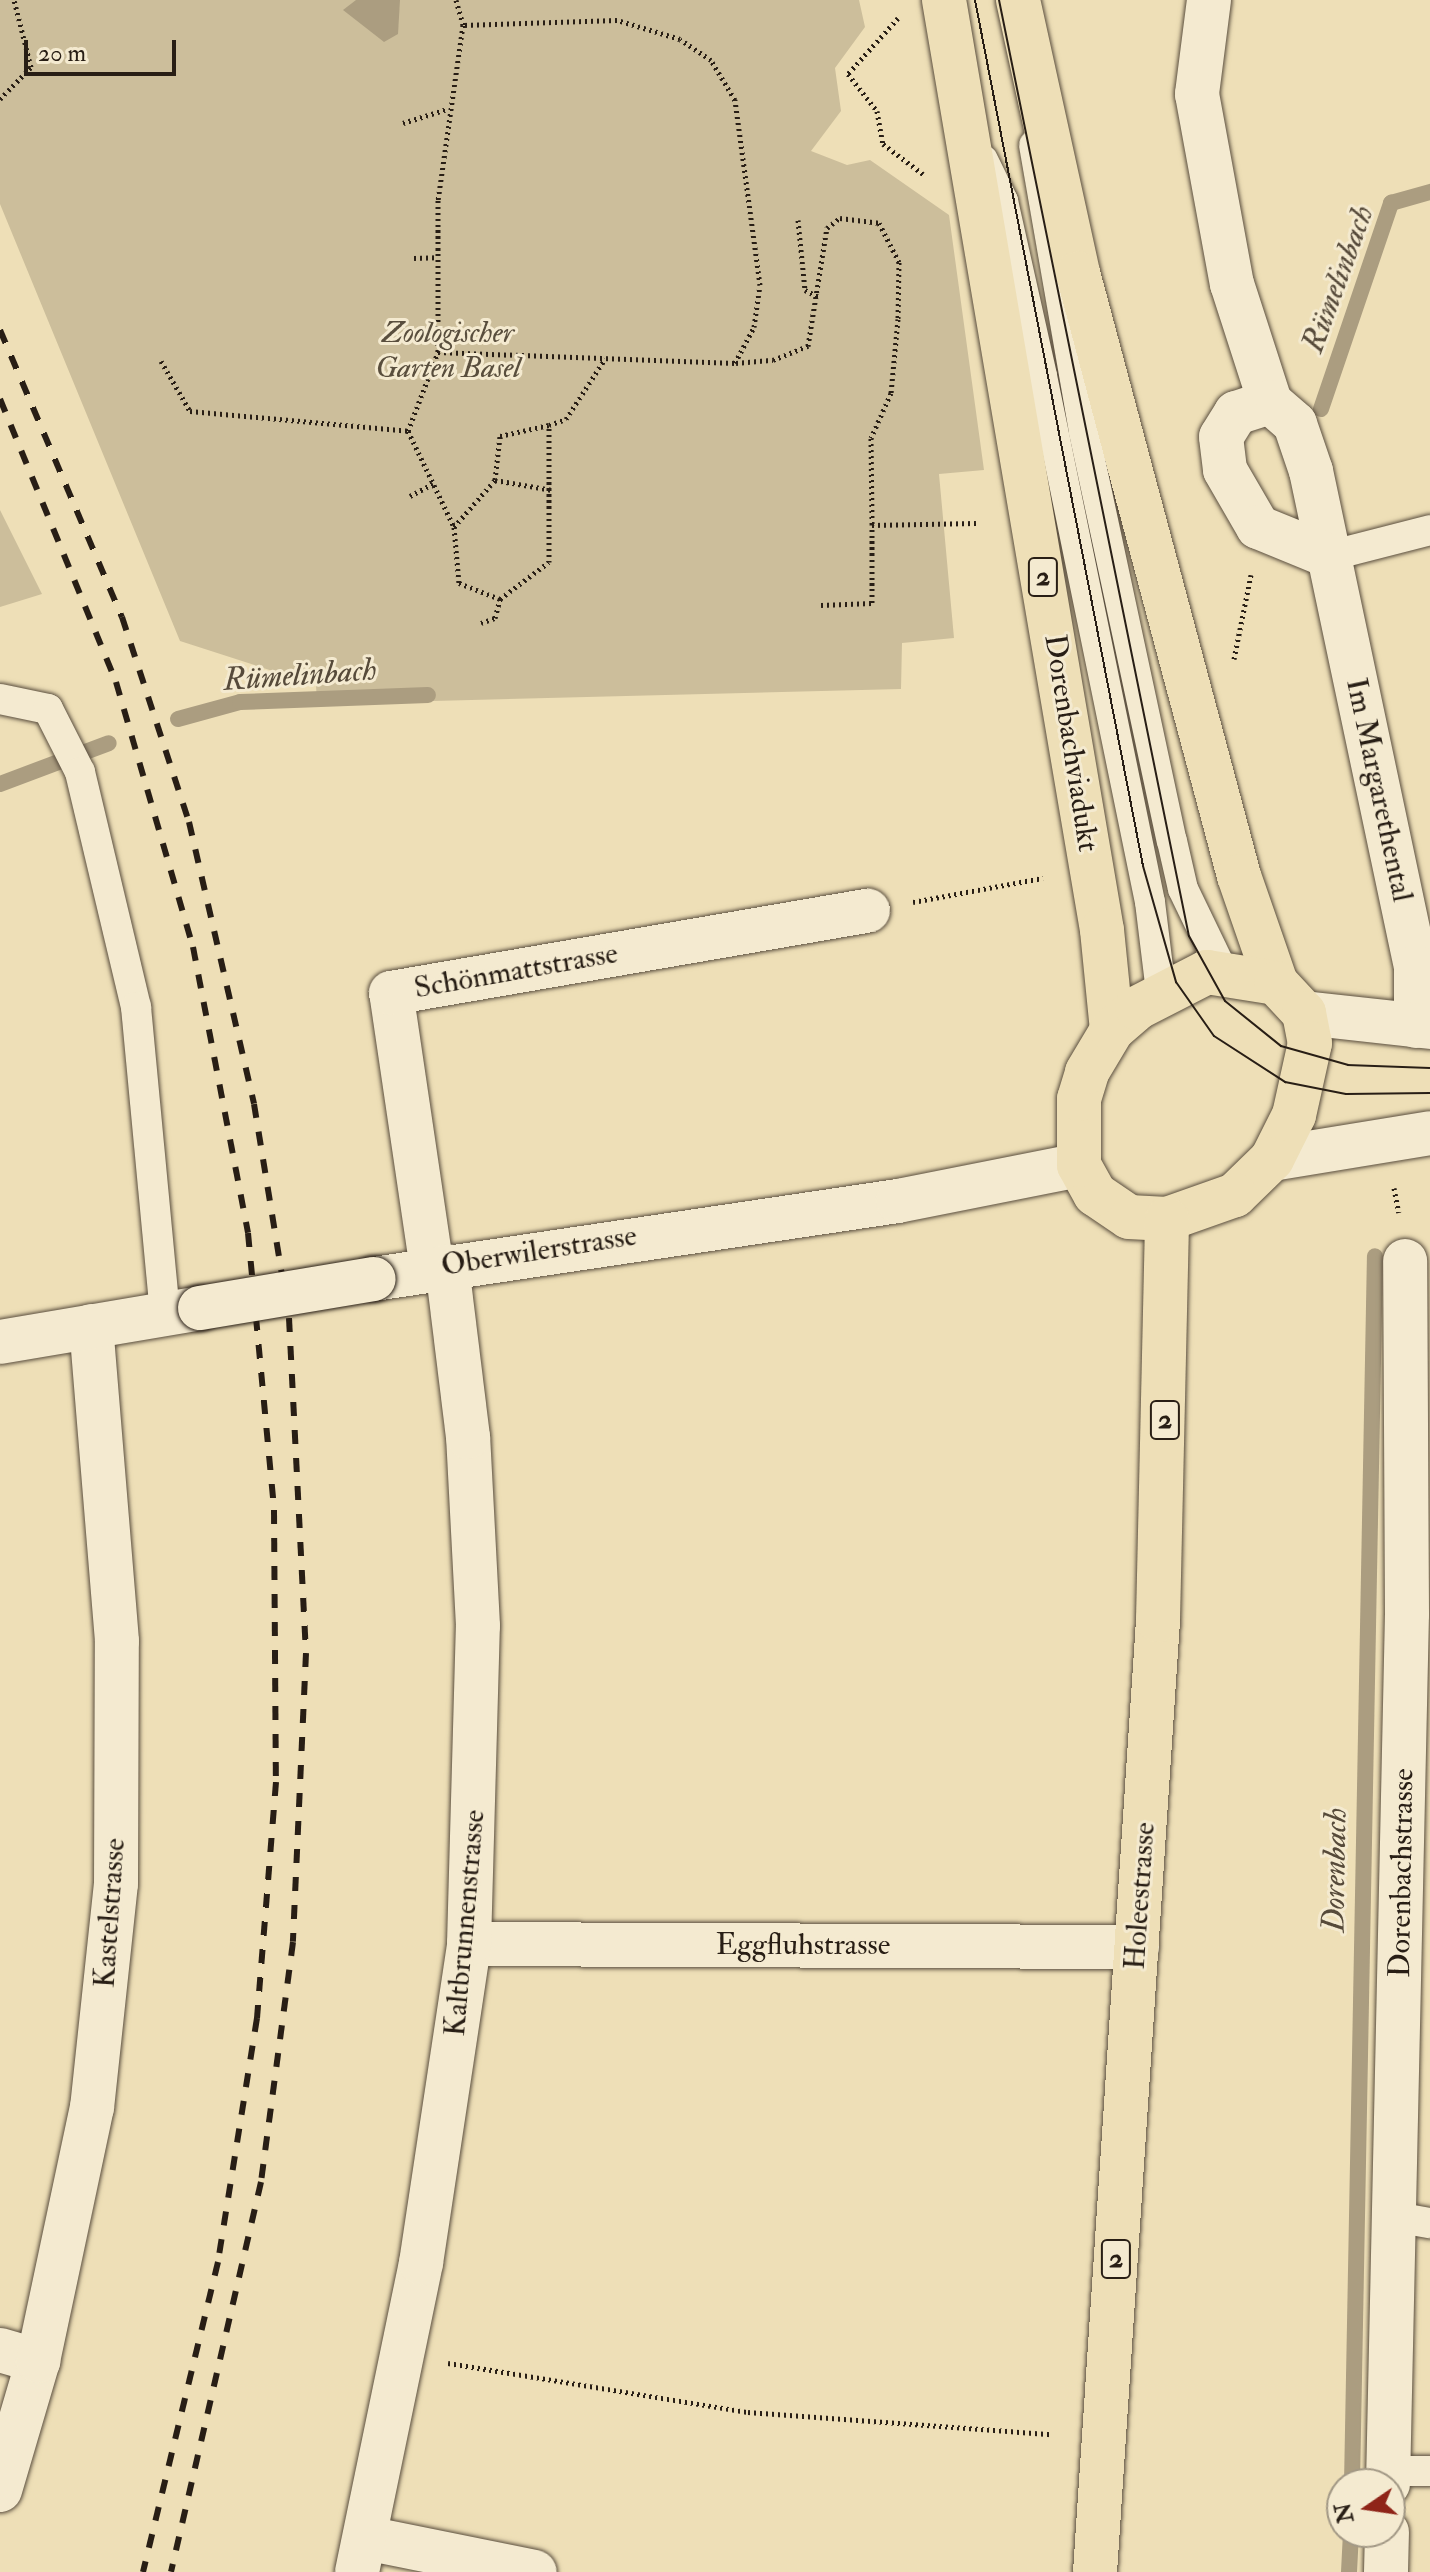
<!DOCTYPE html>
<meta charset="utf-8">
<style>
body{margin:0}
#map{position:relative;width:1430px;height:2572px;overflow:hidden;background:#eedfb7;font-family:"IM FELL Double Pica",serif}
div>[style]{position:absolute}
.green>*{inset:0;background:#ccbe9b}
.water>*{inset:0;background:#ab9d80}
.stream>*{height:16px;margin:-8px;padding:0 8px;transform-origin:8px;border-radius:8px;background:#ab9d80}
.path>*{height:5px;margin-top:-2.5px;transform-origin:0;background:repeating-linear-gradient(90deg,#281e15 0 2px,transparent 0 6px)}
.roads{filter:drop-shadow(0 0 2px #5a4e3e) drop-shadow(0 0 2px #5a4e3e)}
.lane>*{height:30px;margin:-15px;padding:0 15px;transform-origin:15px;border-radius:15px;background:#f4ead0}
.street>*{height:44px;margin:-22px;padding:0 22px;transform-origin:22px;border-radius:22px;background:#f4ead0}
.secondary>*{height:44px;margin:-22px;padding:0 22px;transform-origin:22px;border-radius:22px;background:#f4ead0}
.primary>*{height:44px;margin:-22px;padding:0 22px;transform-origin:22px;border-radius:22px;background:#eedfb7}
.tram>*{height:2px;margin:-1px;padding:0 1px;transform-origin:1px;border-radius:1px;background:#281e15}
.rail>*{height:6px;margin-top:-3px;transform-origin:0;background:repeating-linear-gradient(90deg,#281e15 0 14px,transparent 0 28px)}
.bridges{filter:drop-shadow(0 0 2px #281e15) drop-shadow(0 0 2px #281e15)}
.secondary-bridge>*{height:44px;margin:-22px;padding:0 22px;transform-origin:22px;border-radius:22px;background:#f4ead0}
span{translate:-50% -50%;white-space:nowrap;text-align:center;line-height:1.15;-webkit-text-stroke:6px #f4ead0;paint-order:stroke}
.shield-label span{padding:2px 6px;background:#f4ead0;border:2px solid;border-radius:6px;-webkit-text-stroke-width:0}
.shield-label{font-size:28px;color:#281e15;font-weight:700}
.park-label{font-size:30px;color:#594e3d;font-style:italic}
.street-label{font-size:30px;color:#281e15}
.water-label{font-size:32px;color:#564a3a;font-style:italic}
.north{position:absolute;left:1326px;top:2468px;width:80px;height:80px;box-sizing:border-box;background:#f4ead0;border:2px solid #a29885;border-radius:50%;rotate:257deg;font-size:22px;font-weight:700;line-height:32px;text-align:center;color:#281e15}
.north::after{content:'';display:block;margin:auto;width:28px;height:36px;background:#8f2418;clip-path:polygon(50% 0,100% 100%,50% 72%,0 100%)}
.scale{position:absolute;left:24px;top:40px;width:152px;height:36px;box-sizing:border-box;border:4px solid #281e15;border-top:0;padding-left:10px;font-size:24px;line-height:28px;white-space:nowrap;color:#281e15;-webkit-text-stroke:6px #f4ead0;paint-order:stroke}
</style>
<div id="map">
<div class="green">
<div style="clip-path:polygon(0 0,859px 0,865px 27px,835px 68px,841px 111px,811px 151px,847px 165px,870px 160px,949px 215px,984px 470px,939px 474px,954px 638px,902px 643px,901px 689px,317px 704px,316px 685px,180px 641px,0 204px)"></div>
<div style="clip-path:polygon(0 510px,42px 594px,0 607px)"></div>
</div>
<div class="water">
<div style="clip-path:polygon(356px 0,400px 0,398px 34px,384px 42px,343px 10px)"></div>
</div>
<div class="stream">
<div style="left:1321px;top:409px;width:218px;rotate:-71.2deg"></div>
<div style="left:1391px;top:203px;width:41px;rotate:-15.8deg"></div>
<div style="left:178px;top:719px;width:64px;rotate:-15.3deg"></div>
<div style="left:240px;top:702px;width:188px;rotate:-2.1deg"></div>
<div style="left:0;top:784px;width:116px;rotate:-20.6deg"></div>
<div style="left:1352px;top:2484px;width:1228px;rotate:-88.93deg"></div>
<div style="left:1349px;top:2572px;width:40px;rotate:-87.1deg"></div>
</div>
<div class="path">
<div style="left:456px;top:0;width:26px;rotate:74deg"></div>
<div style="left:463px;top:25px;width:177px;rotate:98.1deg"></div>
<div style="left:438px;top:200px;width:152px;rotate:90deg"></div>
<div style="left:438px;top:352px;width:297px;rotate:2.1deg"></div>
<div style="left:735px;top:363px;width:41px;rotate:-62.2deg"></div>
<div style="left:754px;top:327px;width:42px;rotate:-81.9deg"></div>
<div style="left:760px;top:285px;width:187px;rotate:-97.7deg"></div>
<div style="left:735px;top:100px;width:47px;rotate:-121deg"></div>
<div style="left:711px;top:60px;width:37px;rotate:-146deg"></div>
<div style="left:680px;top:39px;width:66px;rotate:-163.2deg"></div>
<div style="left:617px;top:20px;width:154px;rotate:178.1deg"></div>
<div style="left:898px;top:18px;width:75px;rotate:131.8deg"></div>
<div style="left:848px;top:74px;width:47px;rotate:51.9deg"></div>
<div style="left:877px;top:111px;width:34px;rotate:80deg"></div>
<div style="left:883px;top:144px;width:50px;rotate:36.9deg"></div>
<div style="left:0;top:99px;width:45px;rotate:-45.9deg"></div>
<div style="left:31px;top:67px;width:69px;rotate:-104.2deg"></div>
<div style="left:403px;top:123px;width:46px;rotate:-17.7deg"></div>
<div style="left:798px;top:220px;width:70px;rotate:84.3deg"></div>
<div style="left:805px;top:290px;width:16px;rotate:27deg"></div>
<div style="left:414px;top:258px;width:23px;rotate:-2deg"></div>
<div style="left:161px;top:361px;width:58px;rotate:59.9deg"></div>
<div style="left:190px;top:411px;width:219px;rotate:5.2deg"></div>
<div style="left:408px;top:431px;width:106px;rotate:64.4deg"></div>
<div style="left:454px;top:527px;width:56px;rotate:84.9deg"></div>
<div style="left:459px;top:583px;width:44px;rotate:21.3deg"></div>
<div style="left:500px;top:599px;width:61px;rotate:-37.1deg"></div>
<div style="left:549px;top:562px;width:137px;rotate:-90deg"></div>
<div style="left:549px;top:425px;width:18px;rotate:-19deg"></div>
<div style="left:566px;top:419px;width:72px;rotate:-57deg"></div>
<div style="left:736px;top:363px;width:37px;rotate:-5deg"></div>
<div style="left:773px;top:360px;width:38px;rotate:-22deg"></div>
<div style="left:808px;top:346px;width:120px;rotate:-80.9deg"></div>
<div style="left:827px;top:228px;width:16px;rotate:-38deg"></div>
<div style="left:840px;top:218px;width:39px;rotate:7deg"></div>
<div style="left:879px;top:223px;width:44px;rotate:62.9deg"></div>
<div style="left:899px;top:262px;width:57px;rotate:91deg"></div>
<div style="left:898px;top:319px;width:74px;rotate:95.4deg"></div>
<div style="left:891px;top:393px;width:49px;rotate:114deg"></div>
<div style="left:871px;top:438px;width:87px;rotate:89.3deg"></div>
<div style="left:872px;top:525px;width:104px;rotate:-1.1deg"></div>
<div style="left:408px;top:431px;width:85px;rotate:-69.2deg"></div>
<div style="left:495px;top:480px;width:58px;rotate:10deg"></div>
<div style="left:410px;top:496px;width:26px;rotate:-28deg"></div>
<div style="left:454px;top:527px;width:62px;rotate:-48.9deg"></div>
<div style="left:495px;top:480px;width:44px;rotate:-83.5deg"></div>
<div style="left:500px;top:436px;width:50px;rotate:-12.7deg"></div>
<div style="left:821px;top:605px;width:51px;rotate:-2.2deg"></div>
<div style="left:872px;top:603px;width:78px;rotate:-90deg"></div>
<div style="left:481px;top:623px;width:15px;rotate:-20deg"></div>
<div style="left:495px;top:618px;width:20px;rotate:-75deg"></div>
<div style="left:1234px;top:659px;width:86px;rotate:-78.6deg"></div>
<div style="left:913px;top:902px;width:132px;rotate:-10.5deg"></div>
<div style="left:1394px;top:1188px;width:25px;rotate:79deg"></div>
<div style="left:448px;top:2363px;width:304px;rotate:9.3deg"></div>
<div style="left:748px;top:2412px;width:304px;rotate:4.2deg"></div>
</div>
<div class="roads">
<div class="lane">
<div style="left:1034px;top:145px;width:291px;rotate:80.1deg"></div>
<div style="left:1084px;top:432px;width:418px;rotate:77.9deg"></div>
<div style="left:1172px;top:841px;width:49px;rotate:77.1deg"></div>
<div style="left:1183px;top:889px;width:90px;rotate:64.3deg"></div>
<div style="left:983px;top:160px;width:46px;rotate:64deg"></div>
<div style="left:1003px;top:201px;width:179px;rotate:77.4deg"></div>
<div style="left:1042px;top:376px;width:537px;rotate:78.4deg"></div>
<div style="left:1150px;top:902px;width:91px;rotate:83deg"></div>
<div style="left:1329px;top:556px;width:104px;rotate:-14.4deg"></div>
<div style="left:0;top:699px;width:49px;rotate:11.8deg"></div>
<div style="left:48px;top:709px;width:71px;rotate:63.1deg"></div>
<div style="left:80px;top:772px;width:242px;rotate:76.6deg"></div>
<div style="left:136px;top:1007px;width:307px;rotate:84.6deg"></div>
<div style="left:1395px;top:2217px;width:36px;rotate:10deg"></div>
<div style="left:1388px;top:2471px;width:42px"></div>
</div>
<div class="street">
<div style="left:1209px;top:0;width:95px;rotate:97.3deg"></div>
<div style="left:1197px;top:94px;width:193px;rotate:79.6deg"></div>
<div style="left:1232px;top:284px;width:124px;rotate:72.1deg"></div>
<div style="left:1270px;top:402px;width:33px;rotate:41deg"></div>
<div style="left:1295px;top:424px;width:50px;rotate:71.2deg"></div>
<div style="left:1311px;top:471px;width:507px;rotate:78.05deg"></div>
<div style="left:1416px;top:967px;width:59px;rotate:90deg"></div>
<div style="left:1270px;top:402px;width:36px;rotate:162deg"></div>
<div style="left:1236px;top:413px;width:28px;rotate:122deg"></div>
<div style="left:1221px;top:437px;width:33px;rotate:83deg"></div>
<div style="left:1225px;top:470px;width:66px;rotate:59.9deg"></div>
<div style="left:1258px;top:527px;width:77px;rotate:22.2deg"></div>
<div style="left:432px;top:1269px;width:279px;rotate:-98.4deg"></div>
<div style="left:391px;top:993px;width:484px;rotate:-9.8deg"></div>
<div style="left:469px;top:1944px;width:668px;rotate:0.26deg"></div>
<div style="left:0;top:2350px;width:40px;rotate:16deg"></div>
<div style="left:1388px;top:2484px;width:870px;rotate:-88.75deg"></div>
<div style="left:1407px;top:1614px;width:353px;rotate:-90.3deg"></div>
<div style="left:0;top:2490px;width:134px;rotate:-73.6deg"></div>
<div style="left:38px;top:2361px;width:259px;rotate:-78deg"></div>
<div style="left:92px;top:2108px;width:225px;rotate:-83.9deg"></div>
<div style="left:116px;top:1884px;width:243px;rotate:-89.8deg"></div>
<div style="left:117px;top:1641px;width:316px;rotate:-94.7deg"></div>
<div style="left:366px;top:2538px;width:172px;rotate:11.4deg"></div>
<div style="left:357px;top:2572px;width:316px;rotate:-78.3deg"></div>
<div style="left:421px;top:2263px;width:323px;rotate:-81.4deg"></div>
<div style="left:469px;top:1944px;width:318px;rotate:-88.4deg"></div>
<div style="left:478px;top:1626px;width:189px;rotate:-93deg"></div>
<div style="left:468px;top:1437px;width:172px;rotate:-97deg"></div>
<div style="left:1386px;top:2572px;width:40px;rotate:-88.6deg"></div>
</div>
<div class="secondary">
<div style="left:1304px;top:1013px;width:127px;rotate:6.3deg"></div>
<div style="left:1272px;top:1159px;width:160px;rotate:-9.3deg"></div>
<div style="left:374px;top:1279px;width:530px;rotate:-8.47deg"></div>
<div style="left:898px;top:1201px;width:185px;rotate:-11.2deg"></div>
<div style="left:0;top:1342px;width:203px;rotate:-9.6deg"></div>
</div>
<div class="primary">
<div style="left:944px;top:0;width:943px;rotate:80.36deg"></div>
<div style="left:1102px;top:930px;width:100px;rotate:84.3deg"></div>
<div style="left:1018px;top:0;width:280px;rotate:77.6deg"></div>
<div style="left:1078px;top:273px;width:624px;rotate:75.05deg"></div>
<div style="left:1239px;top:876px;width:113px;rotate:70.9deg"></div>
<div style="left:1207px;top:972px;width:70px;rotate:9.1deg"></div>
<div style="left:1276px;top:983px;width:41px;rotate:47deg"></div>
<div style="left:1304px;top:1013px;width:31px;rotate:79deg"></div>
<div style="left:1310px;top:1043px;width:74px;rotate:102.5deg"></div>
<div style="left:1294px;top:1115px;width:49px;rotate:116.6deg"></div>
<div style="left:1272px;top:1159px;width:52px;rotate:135.8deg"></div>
<div style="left:1235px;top:1195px;width:72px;rotate:160.6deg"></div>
<div style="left:1167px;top:1219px;width:38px;rotate:-177deg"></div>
<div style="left:1129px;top:1217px;width:41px;rotate:-145.9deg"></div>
<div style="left:1095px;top:1194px;width:33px;rotate:-119deg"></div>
<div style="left:1079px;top:1165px;width:66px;rotate:-90deg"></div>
<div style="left:1079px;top:1099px;width:28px;rotate:-73deg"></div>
<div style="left:1087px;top:1072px;width:49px;rotate:-59.2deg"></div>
<div style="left:1112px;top:1030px;width:33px;rotate:-41deg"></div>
<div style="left:1137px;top:1008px;width:79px;rotate:-27.2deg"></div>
<div style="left:1095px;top:2572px;width:954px;rotate:-86.21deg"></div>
<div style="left:1158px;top:1620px;width:401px;rotate:-88.7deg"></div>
</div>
</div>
<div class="tram">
<div style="left:975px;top:0;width:882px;rotate:79.02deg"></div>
<div style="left:1143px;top:866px;width:121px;rotate:74.1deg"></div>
<div style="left:1176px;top:982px;width:66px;rotate:54.9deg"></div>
<div style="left:1214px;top:1036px;width:85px;rotate:32.9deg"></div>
<div style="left:1285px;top:1082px;width:62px;rotate:11.1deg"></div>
<div style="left:1346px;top:1094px;width:84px;rotate:-0.7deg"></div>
<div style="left:999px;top:0;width:955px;rotate:78.53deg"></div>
<div style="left:1189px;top:936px;width:74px;rotate:61deg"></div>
<div style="left:1225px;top:1001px;width:72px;rotate:38.8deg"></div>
<div style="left:1281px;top:1046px;width:70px;rotate:15.8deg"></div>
<div style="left:1348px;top:1065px;width:82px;rotate:2.1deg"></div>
</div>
<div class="rail">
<div style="left:0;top:330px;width:312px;rotate:67deg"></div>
<div style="left:122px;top:617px;width:216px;rotate:71.9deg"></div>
<div style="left:189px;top:822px;width:289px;rotate:77deg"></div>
<div style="left:254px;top:1104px;width:217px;rotate:80.7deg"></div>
<div style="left:289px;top:1318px;width:335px;rotate:87.1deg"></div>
<div style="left:306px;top:1653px;width:289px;rotate:92.6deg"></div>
<div style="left:293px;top:1942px;width:242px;rotate:97.6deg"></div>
<div style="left:261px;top:2182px;width:400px;rotate:103deg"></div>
<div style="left:0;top:399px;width:306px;rotate:67.7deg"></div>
<div style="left:116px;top:682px;width:276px;rotate:73.8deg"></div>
<div style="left:193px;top:947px;width:291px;rotate:79.1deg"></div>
<div style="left:248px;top:1233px;width:278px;rotate:84.6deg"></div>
<div style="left:274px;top:1510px;width:272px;rotate:89.6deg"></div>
<div style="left:276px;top:1782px;width:237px;rotate:94.6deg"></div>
<div style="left:257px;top:2018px;width:247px;rotate:99.1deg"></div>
<div style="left:218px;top:2262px;width:319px;rotate:103.6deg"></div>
</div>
<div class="bridges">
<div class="secondary-bridge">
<div style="left:200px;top:1308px;width:176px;rotate:-9.5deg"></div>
</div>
</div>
<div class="shield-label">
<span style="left:1043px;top:577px">2</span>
<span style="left:1165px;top:1420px">2</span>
<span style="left:1116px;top:2259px">2</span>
</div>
<div class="park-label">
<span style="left:448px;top:350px">Zoologischer<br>Garten Basel</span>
</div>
<div class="street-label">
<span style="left:1071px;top:743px;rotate:81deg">Dorenbachviadukt</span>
<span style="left:1379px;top:790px;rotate:78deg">Im Margarethental</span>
<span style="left:516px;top:971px;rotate:-10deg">Schönmattstrasse</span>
<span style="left:539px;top:1251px;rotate:-9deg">Oberwilerstrasse</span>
<span style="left:1402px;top:1873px;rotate:-89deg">Dorenbachstrasse</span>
<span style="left:1140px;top:1896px;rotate:-86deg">Holeestrasse</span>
<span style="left:110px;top:1913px;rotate:-86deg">Kastelstrasse</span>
<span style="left:465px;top:1923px;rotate:-85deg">Kaltbrunnenstrasse</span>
<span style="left:803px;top:1945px">Eggfluhstrasse</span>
</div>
<div class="water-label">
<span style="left:1338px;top:279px;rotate:-70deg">Rümelinbach</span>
<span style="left:300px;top:675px;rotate:-4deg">Rümelinbach</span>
<span style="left:1335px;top:1870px;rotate:-89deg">Dorenbach</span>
</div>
<div class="north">N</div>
<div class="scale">20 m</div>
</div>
